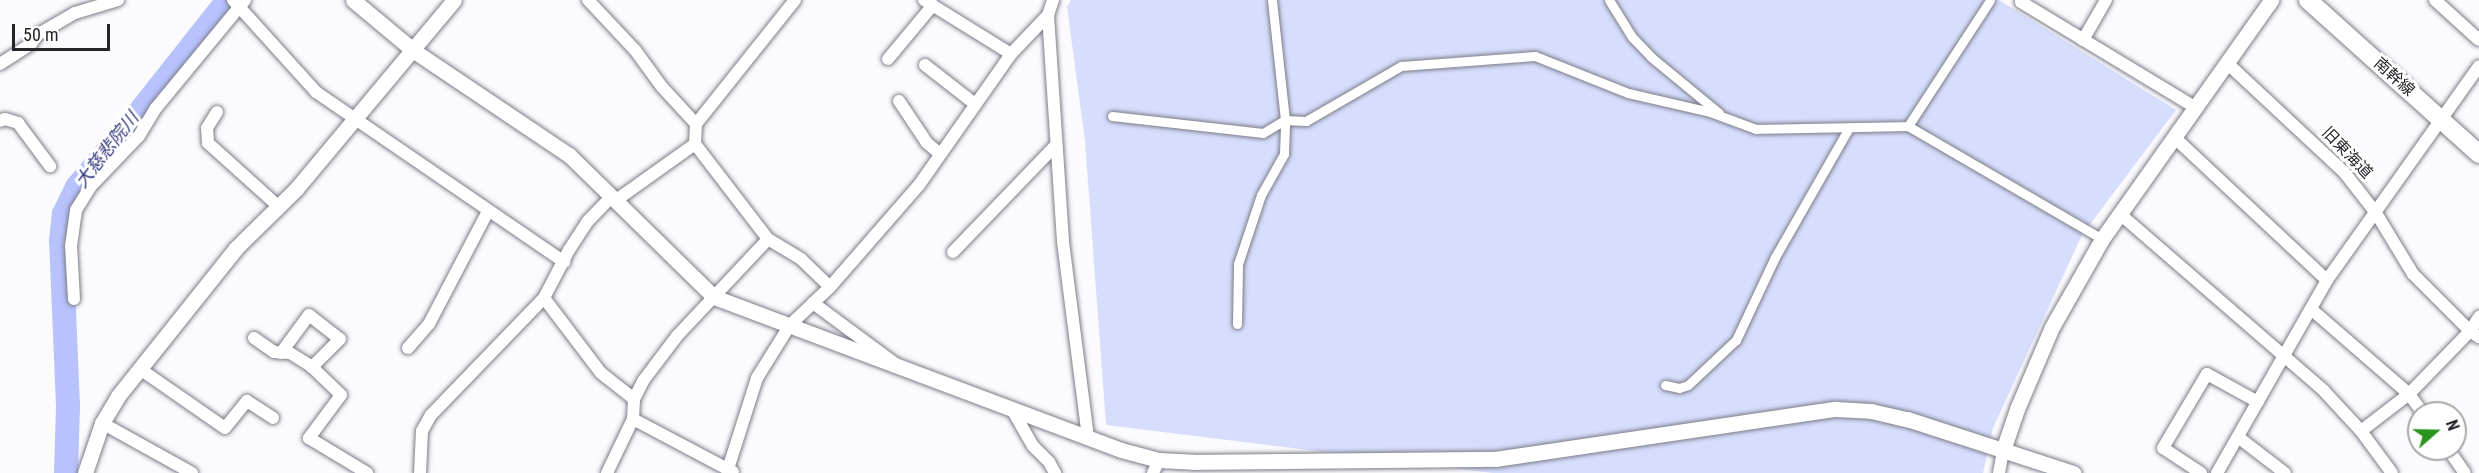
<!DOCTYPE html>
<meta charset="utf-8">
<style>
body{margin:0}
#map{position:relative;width:2479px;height:473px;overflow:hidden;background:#fbfbfe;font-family:"Roboto Condensed","Noto Sans JP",sans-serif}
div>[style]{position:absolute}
.green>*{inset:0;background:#d7defd}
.river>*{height:24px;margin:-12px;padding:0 12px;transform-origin:12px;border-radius:12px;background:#b8c2fd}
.roads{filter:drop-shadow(0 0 2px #7b7d87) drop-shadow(0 0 2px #7b7d87)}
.pedestrian>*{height:9px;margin:-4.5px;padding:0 4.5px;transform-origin:4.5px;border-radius:4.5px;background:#fff}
.minor>*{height:12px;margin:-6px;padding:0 6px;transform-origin:6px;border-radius:6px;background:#fff}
.tertiary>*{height:15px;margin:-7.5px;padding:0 7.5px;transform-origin:7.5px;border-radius:7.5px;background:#fff}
.secondary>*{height:18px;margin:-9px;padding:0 9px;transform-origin:9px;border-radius:9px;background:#fff}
span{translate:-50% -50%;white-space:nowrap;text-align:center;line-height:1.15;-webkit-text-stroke:6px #fff;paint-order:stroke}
.street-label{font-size:16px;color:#242529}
.water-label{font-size:18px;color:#34397d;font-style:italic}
.north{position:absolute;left:2407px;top:401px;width:60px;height:60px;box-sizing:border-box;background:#fff;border:2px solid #a7a8a9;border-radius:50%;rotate:70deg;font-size:16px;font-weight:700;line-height:24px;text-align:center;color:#242529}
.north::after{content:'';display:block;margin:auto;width:21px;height:27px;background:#2a951d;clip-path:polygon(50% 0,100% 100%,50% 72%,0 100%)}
.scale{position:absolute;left:12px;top:24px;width:98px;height:27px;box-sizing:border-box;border:3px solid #242529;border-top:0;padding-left:8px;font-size:18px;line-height:21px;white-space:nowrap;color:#242529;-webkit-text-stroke:4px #fff;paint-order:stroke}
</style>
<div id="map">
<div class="green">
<div style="clip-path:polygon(1071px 0,1999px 0,2176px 110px,2082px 235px,1993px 428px,1983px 473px,1493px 473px,1106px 425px,1085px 141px,1067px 7px)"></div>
</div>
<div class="river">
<div style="left:66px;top:473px;width:67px;rotate:-88.3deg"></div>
<div style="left:68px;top:406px;width:165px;rotate:-92.4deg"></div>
<div style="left:61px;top:241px;width:27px;rotate:-84deg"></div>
<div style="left:64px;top:214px;width:30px;rotate:-64deg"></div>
<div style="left:77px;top:187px;width:77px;rotate:-49.7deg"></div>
<div style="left:127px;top:128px;width:163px;rotate:-51.7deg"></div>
</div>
<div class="roads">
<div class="pedestrian">
<div style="left:1609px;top:0;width:44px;rotate:58.1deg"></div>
<div style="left:1632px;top:37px;width:28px;rotate:46deg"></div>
<div style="left:1651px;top:57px;width:88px;rotate:39.5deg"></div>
<div style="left:1112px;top:116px;width:152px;rotate:6.4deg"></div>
<div style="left:1263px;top:133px;width:26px;rotate:-31deg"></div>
<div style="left:1285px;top:120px;width:21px;rotate:3deg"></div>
<div style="left:1306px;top:121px;width:110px;rotate:-30.1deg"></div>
<div style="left:1401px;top:66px;width:134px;rotate:-4.3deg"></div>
<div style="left:1535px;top:56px;width:100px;rotate:21.7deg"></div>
<div style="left:1628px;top:93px;width:84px;rotate:13deg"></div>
<div style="left:1710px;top:112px;width:49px;rotate:20.3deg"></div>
<div style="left:1756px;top:129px;width:152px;rotate:-1.1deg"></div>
<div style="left:1908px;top:126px;width:225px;rotate:30.2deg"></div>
<div style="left:1908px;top:126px;width:150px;rotate:-56.9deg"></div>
<div style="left:1237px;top:324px;width:60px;rotate:-89deg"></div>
<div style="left:1238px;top:264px;width:73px;rotate:-71.6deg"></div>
<div style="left:1261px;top:195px;width:47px;rotate:-60.7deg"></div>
<div style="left:1284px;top:154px;width:34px;rotate:-88deg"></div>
<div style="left:1285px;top:120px;width:121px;rotate:-96.2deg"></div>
<div style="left:1665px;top:385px;width:14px;rotate:12deg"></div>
<div style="left:1679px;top:388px;width:9px;rotate:-18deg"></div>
<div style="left:1688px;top:385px;width:66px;rotate:-43.2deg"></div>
<div style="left:1736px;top:340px;width:92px;rotate:-64.8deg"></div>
<div style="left:1775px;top:257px;width:149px;rotate:-60.2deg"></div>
</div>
<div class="minor">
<div style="left:233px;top:0;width:124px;rotate:47.9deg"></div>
<div style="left:316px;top:92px;width:301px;rotate:34.4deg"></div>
<div style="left:588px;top:0;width:69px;rotate:46.8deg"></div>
<div style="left:635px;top:50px;width:46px;rotate:53.9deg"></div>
<div style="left:662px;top:87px;width:50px;rotate:47.4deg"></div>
<div style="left:795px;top:0;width:159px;rotate:128.6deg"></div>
<div style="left:696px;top:124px;width:20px;rotate:93deg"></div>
<div style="left:695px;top:144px;width:120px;rotate:52.5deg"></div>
<div style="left:768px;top:239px;width:39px;rotate:31deg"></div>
<div style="left:801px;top:259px;width:40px;rotate:44deg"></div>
<div style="left:924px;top:0;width:102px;rotate:31.8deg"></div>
<div style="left:1053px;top:0;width:16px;rotate:108deg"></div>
<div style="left:1048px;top:15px;width:227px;rotate:86.2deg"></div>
<div style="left:1063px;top:242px;width:198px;rotate:82.7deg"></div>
<div style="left:2022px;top:0;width:2px;rotate:117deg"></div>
<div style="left:2021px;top:2px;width:205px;rotate:31.2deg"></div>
<div style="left:2435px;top:0;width:59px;rotate:42.3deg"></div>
<div style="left:2083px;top:40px;width:46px;rotate:-60.1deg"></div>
<div style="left:888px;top:59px;width:70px;rotate:-50.2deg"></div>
<div style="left:2227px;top:63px;width:160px;rotate:43deg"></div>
<div style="left:2344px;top:172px;width:52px;rotate:52deg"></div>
<div style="left:2376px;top:213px;width:71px;rotate:58.8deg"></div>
<div style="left:2413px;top:274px;width:81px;rotate:45deg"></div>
<div style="left:2470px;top:331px;width:11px;rotate:34deg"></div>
<div style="left:0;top:64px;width:37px;rotate:-33deg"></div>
<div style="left:31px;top:44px;width:11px;rotate:-56deg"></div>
<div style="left:37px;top:35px;width:44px;rotate:-30.1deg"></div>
<div style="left:75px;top:13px;width:45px;rotate:-16.8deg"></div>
<div style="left:925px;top:65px;width:63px;rotate:38deg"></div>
<div style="left:899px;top:101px;width:50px;rotate:56.3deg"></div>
<div style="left:927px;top:143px;width:17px;rotate:40deg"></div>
<div style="left:217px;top:112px;width:19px;rotate:122deg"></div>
<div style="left:207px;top:128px;width:15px;rotate:86deg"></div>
<div style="left:208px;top:143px;width:94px;rotate:42deg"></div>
<div style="left:0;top:121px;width:5px;rotate:-22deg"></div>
<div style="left:5px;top:119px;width:14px;rotate:17deg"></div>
<div style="left:18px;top:123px;width:54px;rotate:53.3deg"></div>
<div style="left:2175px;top:138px;width:208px;rotate:43.1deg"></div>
<div style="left:615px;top:201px;width:98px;rotate:-35.5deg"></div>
<div style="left:2120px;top:214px;width:270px;rotate:40.9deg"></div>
<div style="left:2324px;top:391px;width:54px;rotate:47.2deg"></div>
<div style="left:2361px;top:431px;width:52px;rotate:53.6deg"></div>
<div style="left:953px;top:252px;width:149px;rotate:-46.1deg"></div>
<div style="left:544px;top:298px;width:94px;rotate:52.8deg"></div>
<div style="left:601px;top:373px;width:42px;rotate:38.2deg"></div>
<div style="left:74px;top:299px;width:53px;rotate:-93.2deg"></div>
<div style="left:71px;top:246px;width:36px;rotate:-82deg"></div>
<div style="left:76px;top:210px;width:28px;rotate:-58deg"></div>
<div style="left:91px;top:186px;width:69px;rotate:-46.2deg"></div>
<div style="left:139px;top:136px;width:33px;rotate:-59deg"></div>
<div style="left:156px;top:108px;width:140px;rotate:-50.5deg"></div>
<div style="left:813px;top:303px;width:101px;rotate:36.5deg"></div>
<div style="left:2311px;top:309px;width:130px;rotate:40.9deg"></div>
<div style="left:2409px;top:394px;width:24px;rotate:54deg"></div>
<div style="left:254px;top:338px;width:24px;rotate:35deg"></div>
<div style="left:274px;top:352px;width:16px;rotate:4deg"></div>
<div style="left:290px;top:353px;width:26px;rotate:32deg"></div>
<div style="left:312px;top:367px;width:40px;rotate:44deg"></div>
<div style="left:341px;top:395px;width:54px;rotate:126.7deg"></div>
<div style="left:309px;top:438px;width:68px;rotate:31.1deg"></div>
<div style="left:408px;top:348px;width:32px;rotate:-49deg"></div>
<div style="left:429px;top:324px;width:127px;rotate:-62.4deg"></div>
<div style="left:281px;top:353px;width:47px;rotate:-53.6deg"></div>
<div style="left:309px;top:315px;width:39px;rotate:38deg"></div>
<div style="left:340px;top:339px;width:40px;rotate:135deg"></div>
<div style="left:140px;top:369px;width:103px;rotate:34.8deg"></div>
<div style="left:225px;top:428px;width:35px;rotate:-51deg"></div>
<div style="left:247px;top:401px;width:31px;rotate:33deg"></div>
<div style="left:1013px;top:411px;width:40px;rotate:60.3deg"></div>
<div style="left:1033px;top:446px;width:23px;rotate:45deg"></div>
<div style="left:1049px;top:462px;width:13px;rotate:61deg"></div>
<div style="left:633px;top:419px;width:113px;rotate:27.9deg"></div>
<div style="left:102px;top:423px;width:103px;rotate:29.1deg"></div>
<div style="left:2361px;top:431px;width:61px;rotate:-37.6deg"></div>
<div style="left:2409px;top:394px;width:88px;rotate:-45.9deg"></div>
<div style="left:2470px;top:331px;width:17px;rotate:-57deg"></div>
<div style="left:2238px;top:437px;width:59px;rotate:37.5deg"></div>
<div style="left:2448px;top:449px;width:29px;rotate:55deg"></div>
<div style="left:728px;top:469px;width:96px;rotate:-72.3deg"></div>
<div style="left:757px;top:378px;width:62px;rotate:-58.1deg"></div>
<div style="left:790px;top:325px;width:55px;rotate:-43.5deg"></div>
<div style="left:830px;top:287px;width:135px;rotate:-48.9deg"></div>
<div style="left:919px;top:185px;width:160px;rotate:-54.9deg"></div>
<div style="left:1011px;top:54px;width:54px;rotate:-46.5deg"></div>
<div style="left:420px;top:473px;width:42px;rotate:-87.3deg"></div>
<div style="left:422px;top:431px;width:18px;rotate:-61deg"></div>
<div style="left:431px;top:415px;width:163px;rotate:-46deg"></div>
<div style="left:544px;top:298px;width:54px;rotate:-62.5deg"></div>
<div style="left:569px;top:250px;width:35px;rotate:-57deg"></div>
<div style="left:588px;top:221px;width:33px;rotate:-46deg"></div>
<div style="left:607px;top:473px;width:60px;rotate:-64.3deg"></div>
<div style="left:633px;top:419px;width:20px;rotate:-87deg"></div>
<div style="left:634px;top:399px;width:20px;rotate:-63deg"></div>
<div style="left:643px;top:381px;width:56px;rotate:-52.9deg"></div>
<div style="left:677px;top:336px;width:133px;rotate:-46.8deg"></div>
<div style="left:1153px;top:473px;width:14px;rotate:-65deg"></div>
<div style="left:1999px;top:473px;width:23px;rotate:-80deg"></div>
<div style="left:2201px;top:473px;width:45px;rotate:-146.7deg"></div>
<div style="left:2163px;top:448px;width:86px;rotate:-59.3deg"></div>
<div style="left:2207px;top:374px;width:58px;rotate:28.8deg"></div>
<div style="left:2217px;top:473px;width:222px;rotate:-60.3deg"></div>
<div style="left:2327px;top:280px;width:262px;rotate:-54.6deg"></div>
</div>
<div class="tertiary">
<div style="left:353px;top:0;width:80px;rotate:39.9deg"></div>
<div style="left:414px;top:51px;width:187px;rotate:33.9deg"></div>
<div style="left:569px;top:155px;width:203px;rotate:44.4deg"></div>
<div style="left:714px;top:297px;width:435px;rotate:20.6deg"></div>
<div style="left:1121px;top:450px;width:39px;rotate:15deg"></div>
<div style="left:1159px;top:460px;width:34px;rotate:3deg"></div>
<div style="left:1193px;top:462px;width:302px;rotate:-0.6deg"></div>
<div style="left:1495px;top:459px;width:344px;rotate:-8.4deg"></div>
<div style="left:1835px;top:409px;width:36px;rotate:3deg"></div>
<div style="left:1871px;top:411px;width:37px;rotate:13deg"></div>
<div style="left:1907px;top:419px;width:175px;rotate:18deg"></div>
<div style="left:2003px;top:450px;width:43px;rotate:-71.1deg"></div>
<div style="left:2017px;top:409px;width:89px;rotate:-66.9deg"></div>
<div style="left:2052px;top:327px;width:101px;rotate:-60.4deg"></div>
<div style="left:2102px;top:239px;width:293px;rotate:-54.7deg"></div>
<div style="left:85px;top:473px;width:53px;rotate:-71.2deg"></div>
<div style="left:102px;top:423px;width:31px;rotate:-59deg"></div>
<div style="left:118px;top:396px;width:189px;rotate:-51.4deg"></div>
<div style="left:236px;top:248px;width:84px;rotate:-44.5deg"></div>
<div style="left:296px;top:189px;width:246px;rotate:-50.1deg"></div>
</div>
<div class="secondary">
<div style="left:2308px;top:0;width:230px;rotate:42deg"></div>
</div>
</div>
<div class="street-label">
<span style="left:2394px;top:77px;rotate:42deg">南幹線</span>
<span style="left:2347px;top:153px;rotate:46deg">旧東海道</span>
</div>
<div class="water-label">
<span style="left:107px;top:150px;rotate:-52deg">大慈悲院川</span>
</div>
<div class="north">N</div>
<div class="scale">50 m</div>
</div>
